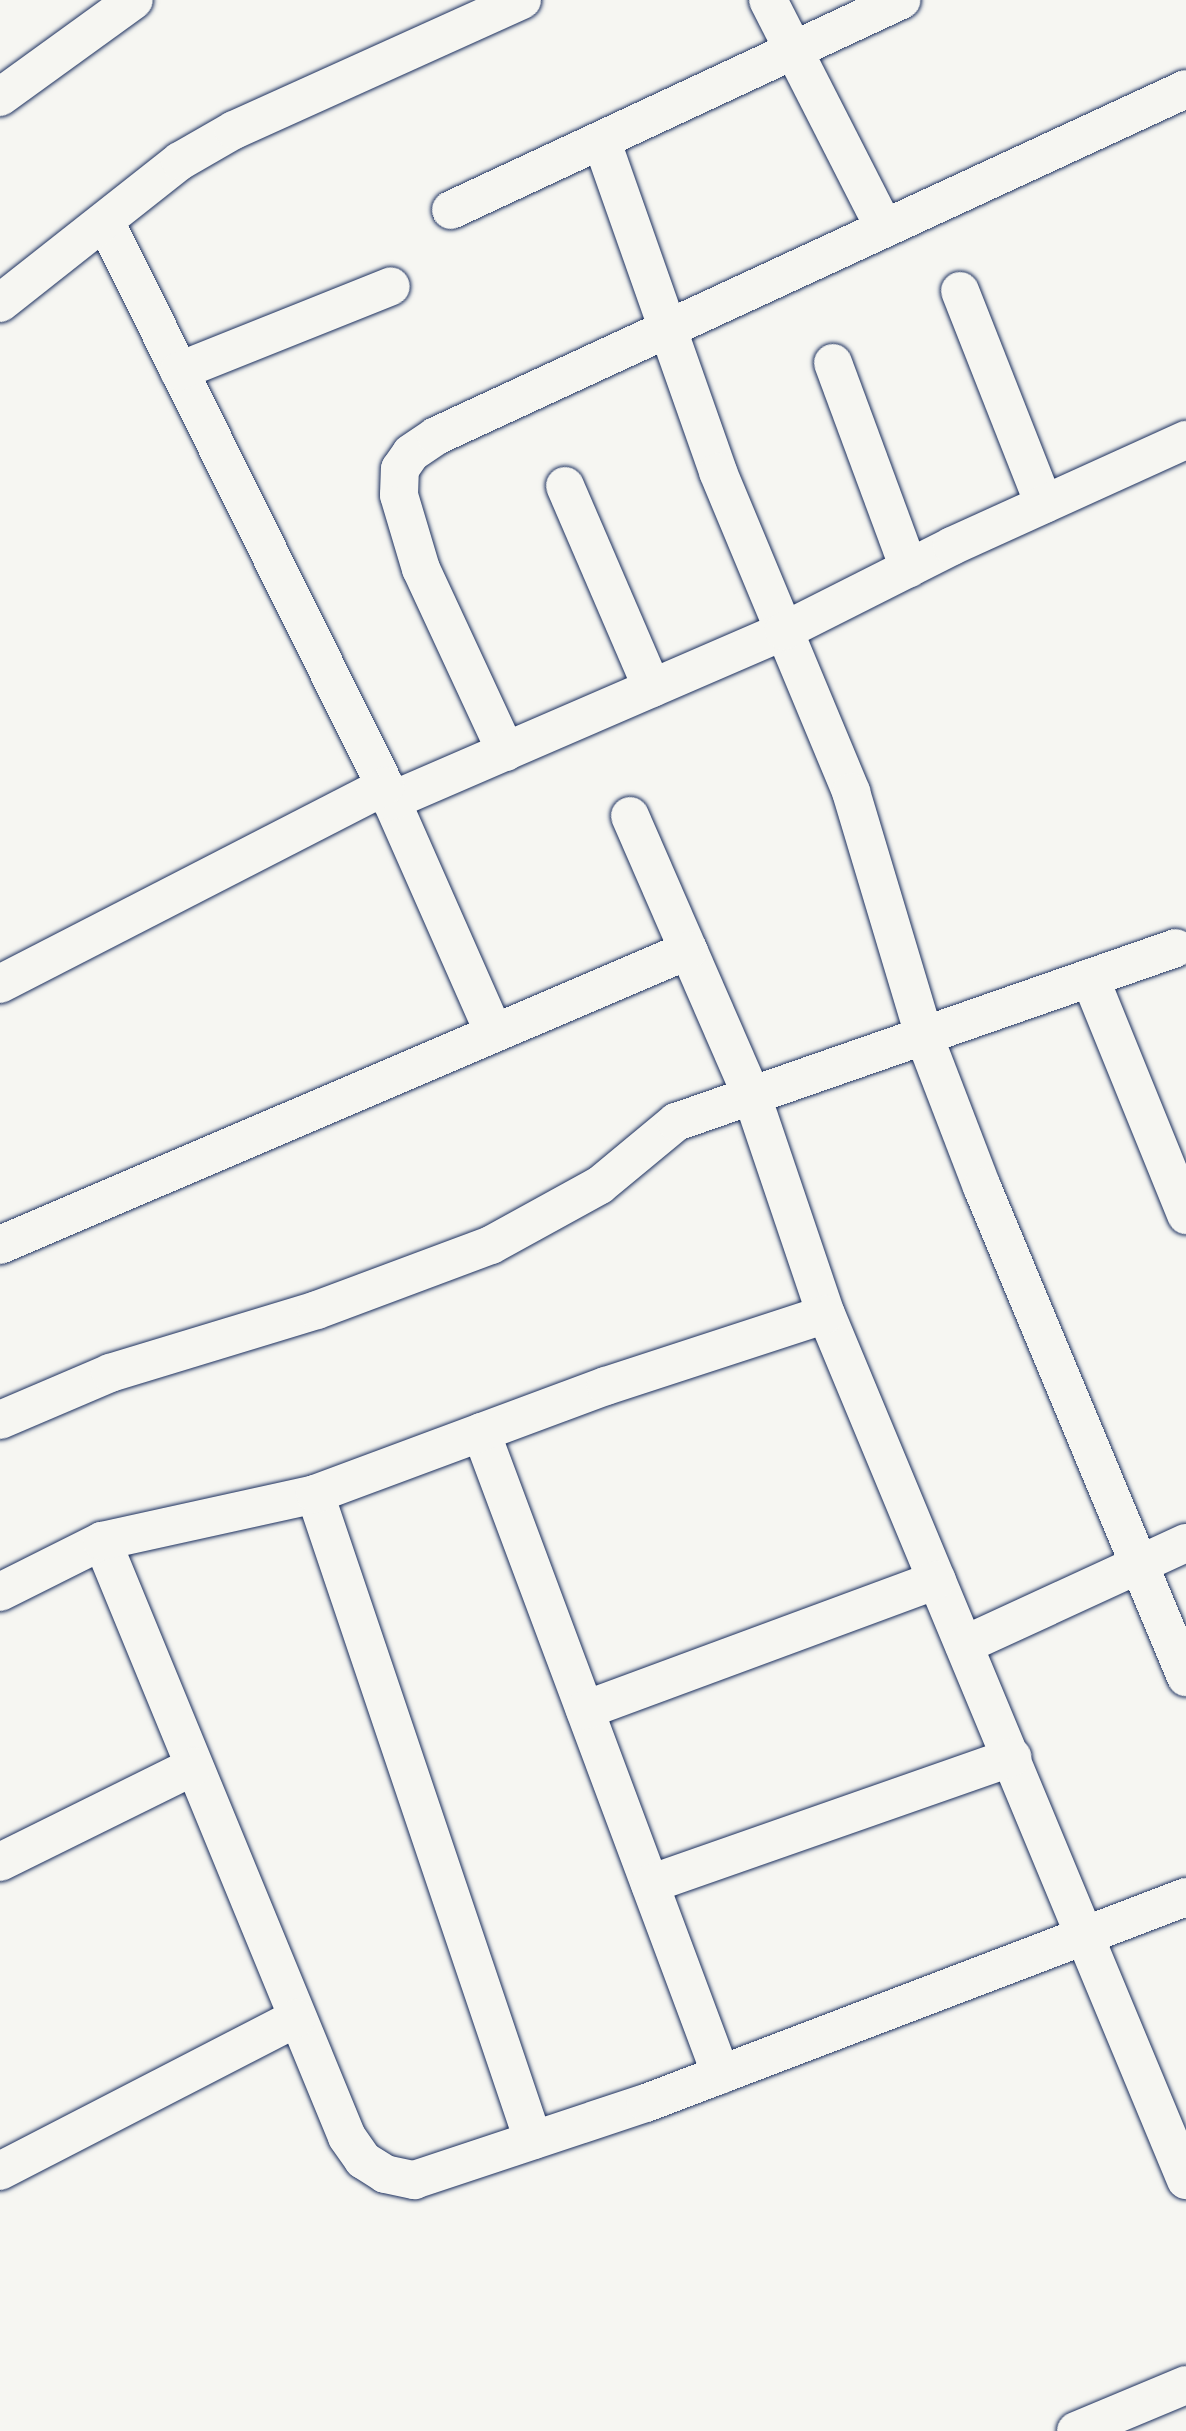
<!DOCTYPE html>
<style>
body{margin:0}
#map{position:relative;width:1186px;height:2431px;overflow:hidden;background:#f6f6f2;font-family:Sriracha,sans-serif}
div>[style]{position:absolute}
.roads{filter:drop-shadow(0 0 2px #1b2f5e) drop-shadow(0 0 2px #1b2f5e)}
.minor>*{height:38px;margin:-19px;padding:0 19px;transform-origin:19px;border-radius:19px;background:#f6f6f2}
span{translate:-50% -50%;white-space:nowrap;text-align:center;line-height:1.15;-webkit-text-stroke:5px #f6f6f2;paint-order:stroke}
</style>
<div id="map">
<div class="roads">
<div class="minor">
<div style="left:768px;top:0;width:254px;rotate:63deg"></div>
<div style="left:0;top:97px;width:165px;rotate:-35.9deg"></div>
<div style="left:602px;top:142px;width:350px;rotate:70.6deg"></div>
<div style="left:718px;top:472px;width:347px;rotate:67.4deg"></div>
<div style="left:851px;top:792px;width:255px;rotate:73.3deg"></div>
<div style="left:924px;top:1036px;width:162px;rotate:69deg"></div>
<div style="left:982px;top:1187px;width:531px;rotate:67.4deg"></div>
<div style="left:451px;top:210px;width:497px;rotate:-25deg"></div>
<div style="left:106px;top:223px;width:628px;rotate:63.64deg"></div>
<div style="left:385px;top:786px;width:270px;rotate:66.2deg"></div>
<div style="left:960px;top:291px;width:229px;rotate:68.5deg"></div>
<div style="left:0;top:303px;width:229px;rotate:-38.3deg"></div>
<div style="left:180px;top:161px;width:62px;rotate:-29.9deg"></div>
<div style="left:234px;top:130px;width:316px;rotate:-24.3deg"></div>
<div style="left:833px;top:363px;width:219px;rotate:69.7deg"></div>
<div style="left:179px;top:371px;width:228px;rotate:-21.8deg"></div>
<div style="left:565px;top:486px;width:220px;rotate:66.7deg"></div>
<div style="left:506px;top:752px;width:202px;rotate:-114.9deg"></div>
<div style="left:421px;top:569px;width:77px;rotate:-106.6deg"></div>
<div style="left:399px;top:495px;width:26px;rotate:-88deg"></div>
<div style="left:400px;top:469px;width:19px;rotate:-55deg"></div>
<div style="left:411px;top:453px;width:30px;rotate:-34deg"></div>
<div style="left:436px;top:436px;width:826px;rotate:-24.83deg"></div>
<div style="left:391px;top:801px;width:428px;rotate:-23.4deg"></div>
<div style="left:784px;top:631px;width:188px;rotate:-26.8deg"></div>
<div style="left:952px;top:546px;width:257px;rotate:-24.4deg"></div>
<div style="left:630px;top:816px;width:305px;rotate:66.5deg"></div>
<div style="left:752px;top:1096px;width:230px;rotate:71.3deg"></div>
<div style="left:826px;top:1314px;width:938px;rotate:67.43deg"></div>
<div style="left:1090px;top:978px;width:256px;rotate:67.9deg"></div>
<div style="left:0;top:984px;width:433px;rotate:-27.2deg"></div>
<div style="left:0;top:1245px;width:749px;rotate:-23.18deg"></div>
<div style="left:0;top:1420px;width:120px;rotate:-23.1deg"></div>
<div style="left:110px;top:1373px;width:216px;rotate:-16.9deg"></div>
<div style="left:317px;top:1310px;width:186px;rotate:-20.5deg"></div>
<div style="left:491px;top:1245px;width:124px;rotate:-28.8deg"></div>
<div style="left:600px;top:1185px;width:99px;rotate:-39.7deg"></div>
<div style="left:676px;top:1122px;width:529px;rotate:-19.19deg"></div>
<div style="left:481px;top:1432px;width:686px;rotate:69.53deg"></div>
<div style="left:315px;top:1494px;width:682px;rotate:71.35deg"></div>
<div style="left:102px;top:1541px;width:644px;rotate:67.65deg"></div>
<div style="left:347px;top:2137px;width:28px;rotate:55deg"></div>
<div style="left:363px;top:2160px;width:26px;rotate:32deg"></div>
<div style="left:385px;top:2174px;width:30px;rotate:12deg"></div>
<div style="left:414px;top:2180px;width:244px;rotate:-18.4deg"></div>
<div style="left:646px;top:2103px;width:578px;rotate:-20.88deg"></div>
<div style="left:0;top:1592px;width:114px;rotate:-26.6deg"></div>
<div style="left:102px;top:1541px;width:218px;rotate:-12.4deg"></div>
<div style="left:315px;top:1494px;width:310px;rotate:-20.4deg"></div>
<div style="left:606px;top:1386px;width:231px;rotate:-18.1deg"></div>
<div style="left:964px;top:1645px;width:244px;rotate:-24.7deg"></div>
<div style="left:585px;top:1710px;width:375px;rotate:-20.3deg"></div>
<div style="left:0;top:1862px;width:216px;rotate:-26.3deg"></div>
<div style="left:650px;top:1884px;width:384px;rotate:-19.3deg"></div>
<div style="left:0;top:2171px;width:333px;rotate:-27.3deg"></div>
<div style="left:1076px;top:2431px;width:119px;rotate:-22.7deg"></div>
</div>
</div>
</div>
